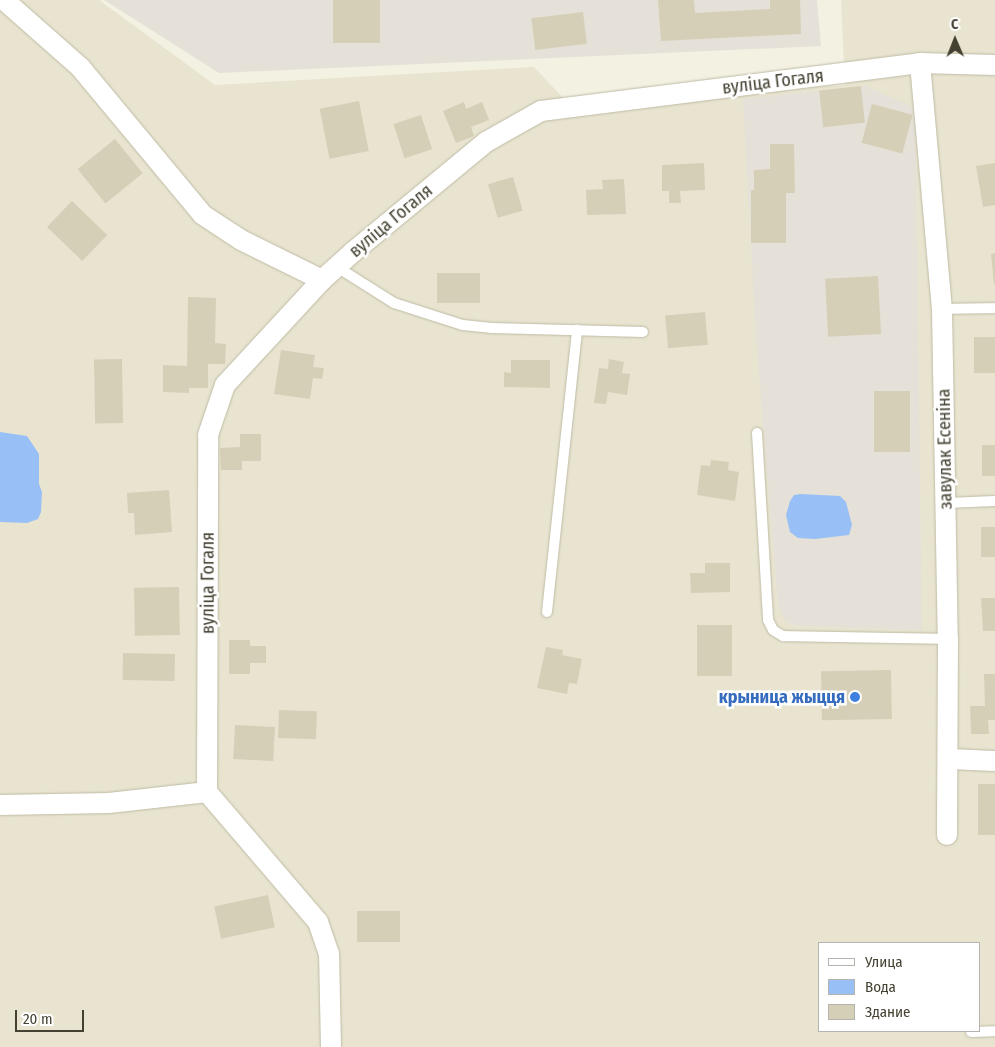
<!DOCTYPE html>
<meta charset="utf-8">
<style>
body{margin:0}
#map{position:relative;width:995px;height:1047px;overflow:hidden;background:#f3f1e2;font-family:"Fira Sans Condensed",sans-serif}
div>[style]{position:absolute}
.residential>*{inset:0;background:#e8e4d0}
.industrial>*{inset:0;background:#e5e1d8}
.water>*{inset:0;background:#98c0f7}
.building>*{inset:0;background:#d5cfb7;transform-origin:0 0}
.roads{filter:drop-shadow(0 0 1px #bfbba4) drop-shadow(0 0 1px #bfbba4)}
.lane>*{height:10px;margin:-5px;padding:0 5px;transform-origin:5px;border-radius:5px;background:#fff}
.street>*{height:20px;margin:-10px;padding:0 10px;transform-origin:10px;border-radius:10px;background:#fff}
.dots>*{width:14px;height:14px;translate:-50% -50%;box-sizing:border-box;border:2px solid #fff;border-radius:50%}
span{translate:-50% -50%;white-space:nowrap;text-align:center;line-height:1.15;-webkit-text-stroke:5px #fff;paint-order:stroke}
.street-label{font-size:18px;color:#454132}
.shop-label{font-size:18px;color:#366cbe;font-weight:700}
.right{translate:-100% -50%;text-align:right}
.legend{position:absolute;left:818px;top:942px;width:162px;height:90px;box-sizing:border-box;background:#fff;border:1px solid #b5b3ad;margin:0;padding:6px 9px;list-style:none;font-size:15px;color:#454132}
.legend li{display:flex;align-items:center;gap:10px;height:25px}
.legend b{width:25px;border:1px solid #b5b3ad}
.north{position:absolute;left:930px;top:15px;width:50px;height:50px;-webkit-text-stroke:4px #fff;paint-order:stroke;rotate:359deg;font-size:14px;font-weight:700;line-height:20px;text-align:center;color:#454132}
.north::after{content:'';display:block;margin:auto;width:18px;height:22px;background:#454132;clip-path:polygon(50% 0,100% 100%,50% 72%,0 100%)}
.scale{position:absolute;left:15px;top:1010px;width:69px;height:22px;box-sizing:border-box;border:2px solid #454132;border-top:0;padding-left:6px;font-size:15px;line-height:18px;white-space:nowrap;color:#454132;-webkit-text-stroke:4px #fff;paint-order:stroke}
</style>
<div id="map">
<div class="residential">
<div style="clip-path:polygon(evenodd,0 0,99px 0,215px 85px,534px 67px,567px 102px,845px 85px,841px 0,995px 0,995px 1047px,0 1047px,0 0,819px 943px,979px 943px,979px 1031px,819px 1031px,819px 943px)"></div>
</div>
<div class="industrial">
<div style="clip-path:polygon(104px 0,817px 0,821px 46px,219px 73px)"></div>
<div style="clip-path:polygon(866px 86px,915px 108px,922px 630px,798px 626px,786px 622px,778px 605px,756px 337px,743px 99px)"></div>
</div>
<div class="water">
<div style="clip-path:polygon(0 432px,27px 436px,39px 454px,39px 484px,42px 492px,41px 512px,38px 519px,27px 523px,0 522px)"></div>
<div style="clip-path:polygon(801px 494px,840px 496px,846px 502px,852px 525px,849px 535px,815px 539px,798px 538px,790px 532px,786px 515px,790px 501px,794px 495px)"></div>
</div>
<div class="building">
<div style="left:333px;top:0;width:47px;height:43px"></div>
<div style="clip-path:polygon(658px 0,694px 0,695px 13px,770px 9px,770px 0,800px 0,801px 34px,661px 41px)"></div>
<div style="left:583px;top:12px;width:32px;height:52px;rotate:83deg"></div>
<div style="left:861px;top:86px;width:37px;height:42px;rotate:84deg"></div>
<div style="left:359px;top:101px;width:51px;height:40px;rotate:79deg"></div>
<div style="clip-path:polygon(464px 102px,466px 109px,482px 102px,489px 120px,471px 127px,474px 136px,456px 143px,443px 111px)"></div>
<div style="left:872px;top:104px;width:42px;height:40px;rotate:15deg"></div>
<div style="left:421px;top:115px;width:36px;height:29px;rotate:72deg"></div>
<div style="left:115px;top:139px;width:44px;height:48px;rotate:51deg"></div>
<div style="clip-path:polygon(770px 144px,794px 144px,795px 193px,786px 193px,786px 243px,751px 243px,751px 190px,754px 190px,754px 170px,770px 169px)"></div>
<div style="clip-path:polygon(704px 163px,705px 190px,680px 191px,681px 203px,669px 203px,669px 191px,662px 191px,662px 165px)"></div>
<div style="clip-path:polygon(995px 163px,995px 205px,983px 207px,976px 166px)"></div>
<div style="left:513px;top:177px;width:35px;height:26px;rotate:74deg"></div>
<div style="clip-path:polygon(624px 179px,626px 214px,587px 215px,586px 190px,603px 189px,602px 180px)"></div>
<div style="left:72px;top:201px;width:49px;height:36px;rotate:44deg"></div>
<div style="clip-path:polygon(995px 253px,995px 284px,994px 284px,991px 254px)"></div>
<div style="left:437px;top:273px;width:43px;height:30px"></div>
<div style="left:878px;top:276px;width:58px;height:53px;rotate:87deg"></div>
<div style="clip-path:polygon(188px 297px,216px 298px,215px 343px,226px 344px,225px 364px,208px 364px,208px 388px,189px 388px,189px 393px,163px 392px,163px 365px,187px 366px)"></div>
<div style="left:705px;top:312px;width:33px;height:40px;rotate:85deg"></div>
<div style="left:995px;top:337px;width:36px;height:21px;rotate:90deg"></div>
<div style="clip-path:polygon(281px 350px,315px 355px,313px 367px,324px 368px,322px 379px,313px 378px,310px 399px,274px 394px)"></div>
<div style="left:122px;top:359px;width:64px;height:28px;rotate:89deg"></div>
<div style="clip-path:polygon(609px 359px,624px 362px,622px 373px,630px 374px,627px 395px,608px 392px,606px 404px,594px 403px,599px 368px,608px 369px)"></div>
<div style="clip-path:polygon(511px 360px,550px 360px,550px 388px,504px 387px,504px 372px,511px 373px)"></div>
<div style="left:874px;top:391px;width:36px;height:61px"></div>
<div style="clip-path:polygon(240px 434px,261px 434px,261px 461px,242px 461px,242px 470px,221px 470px,220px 448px,240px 447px)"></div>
<div style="left:995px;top:445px;width:31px;height:13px;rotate:90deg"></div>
<div style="clip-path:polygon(711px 460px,729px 462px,728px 470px,739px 472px,735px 501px,697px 495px,701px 465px,710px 466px)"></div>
<div style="clip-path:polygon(169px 490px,172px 532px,135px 535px,134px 513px,128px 513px,127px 493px)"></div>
<div style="left:995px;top:527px;width:30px;height:14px;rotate:90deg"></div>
<div style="clip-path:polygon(705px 563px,730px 563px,730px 592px,691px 593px,690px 573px,705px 573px)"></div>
<div style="left:179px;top:587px;width:48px;height:45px;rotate:89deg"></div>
<div style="clip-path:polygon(981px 598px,995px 598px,995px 631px,983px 631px)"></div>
<div style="left:697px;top:625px;width:35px;height:51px"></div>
<div style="clip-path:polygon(229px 640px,250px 640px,250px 646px,266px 646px,266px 663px,250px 663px,250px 674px,229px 674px)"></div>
<div style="clip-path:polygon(546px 647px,563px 650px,562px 655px,582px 659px,577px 684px,569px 683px,567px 694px,537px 688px)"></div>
<div style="left:123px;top:653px;width:52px;height:27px;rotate:1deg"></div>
<div style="left:891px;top:670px;width:49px;height:70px;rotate:89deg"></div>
<div style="clip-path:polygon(984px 674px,995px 674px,995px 720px,988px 720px,989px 734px,971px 734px,970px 706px,985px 706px)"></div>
<div style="left:279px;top:710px;width:38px;height:28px;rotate:2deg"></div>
<div style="left:235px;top:725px;width:40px;height:34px;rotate:3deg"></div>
<div style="left:978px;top:784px;width:17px;height:51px"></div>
<div style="left:268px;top:895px;width:33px;height:55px;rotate:78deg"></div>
<div style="left:357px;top:911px;width:43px;height:31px"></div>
</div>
<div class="roads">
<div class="lane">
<div style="left:337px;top:267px;width:67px;rotate:32.3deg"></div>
<div style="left:394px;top:303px;width:72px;rotate:17.7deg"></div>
<div style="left:463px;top:325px;width:29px;rotate:6deg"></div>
<div style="left:492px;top:328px;width:151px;rotate:1.5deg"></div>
<div style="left:942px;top:309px;width:53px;rotate:-1.1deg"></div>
<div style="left:757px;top:433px;width:187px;rotate:86.6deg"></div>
<div style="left:768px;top:620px;width:11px;rotate:63deg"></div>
<div style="left:773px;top:630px;width:12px;rotate:31deg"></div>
<div style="left:783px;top:636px;width:165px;rotate:1deg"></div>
<div style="left:946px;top:503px;width:49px;rotate:-2.3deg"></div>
<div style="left:547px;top:612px;width:284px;rotate:-83.9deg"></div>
<div style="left:971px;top:1032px;width:24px;rotate:-2deg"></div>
</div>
<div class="street">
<div style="left:4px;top:0;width:101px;rotate:41.4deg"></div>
<div style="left:80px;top:67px;width:192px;rotate:50.3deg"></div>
<div style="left:203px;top:215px;width:45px;rotate:33.3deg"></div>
<div style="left:241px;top:240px;width:90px;rotate:26.3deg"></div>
<div style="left:920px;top:63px;width:247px;rotate:84.9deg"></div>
<div style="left:942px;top:309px;width:330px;rotate:89deg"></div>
<div style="left:948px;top:639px;width:196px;rotate:90.3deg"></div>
<div style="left:949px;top:759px;width:46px;rotate:2.5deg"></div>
<div style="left:0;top:805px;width:109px;rotate:-1.1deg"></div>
<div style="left:109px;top:803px;width:99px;rotate:-6.4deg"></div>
<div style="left:331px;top:1047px;width:93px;rotate:-91.2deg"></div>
<div style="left:329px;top:954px;width:34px;rotate:-109deg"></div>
<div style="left:318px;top:922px;width:171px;rotate:-130.5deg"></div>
<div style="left:207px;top:792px;width:357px;rotate:-89.8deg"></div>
<div style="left:208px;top:435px;width:53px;rotate:-71.2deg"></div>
<div style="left:225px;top:385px;width:143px;rotate:-47.3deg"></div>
<div style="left:322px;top:280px;width:42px;rotate:-42.1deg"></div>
<div style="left:353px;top:252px;width:173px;rotate:-39.6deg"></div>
<div style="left:486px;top:142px;width:63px;rotate:-29.4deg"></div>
<div style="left:541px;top:111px;width:382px;rotate:-7.2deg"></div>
<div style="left:920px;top:63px;width:75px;rotate:1.5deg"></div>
</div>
</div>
<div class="dots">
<div style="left:855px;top:697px;background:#3f7fe0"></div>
</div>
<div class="street-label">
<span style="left:773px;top:82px;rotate:-7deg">вуліца Гогаля</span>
<span style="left:391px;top:221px;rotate:-40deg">вуліца Гогаля</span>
<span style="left:945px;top:449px;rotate:-91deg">завулак Есеніна</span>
<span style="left:208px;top:583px;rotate:-90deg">вуліца Гогаля</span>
</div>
<div class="shop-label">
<span class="right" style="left:845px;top:697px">крыница жыцця</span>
</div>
<ul class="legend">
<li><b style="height:6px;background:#fff"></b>Улица</li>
<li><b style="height:14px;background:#98c0f7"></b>Вода</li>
<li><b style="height:14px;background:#d5cfb7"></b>Здание</li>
</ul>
<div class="north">С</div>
<div class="scale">20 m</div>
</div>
